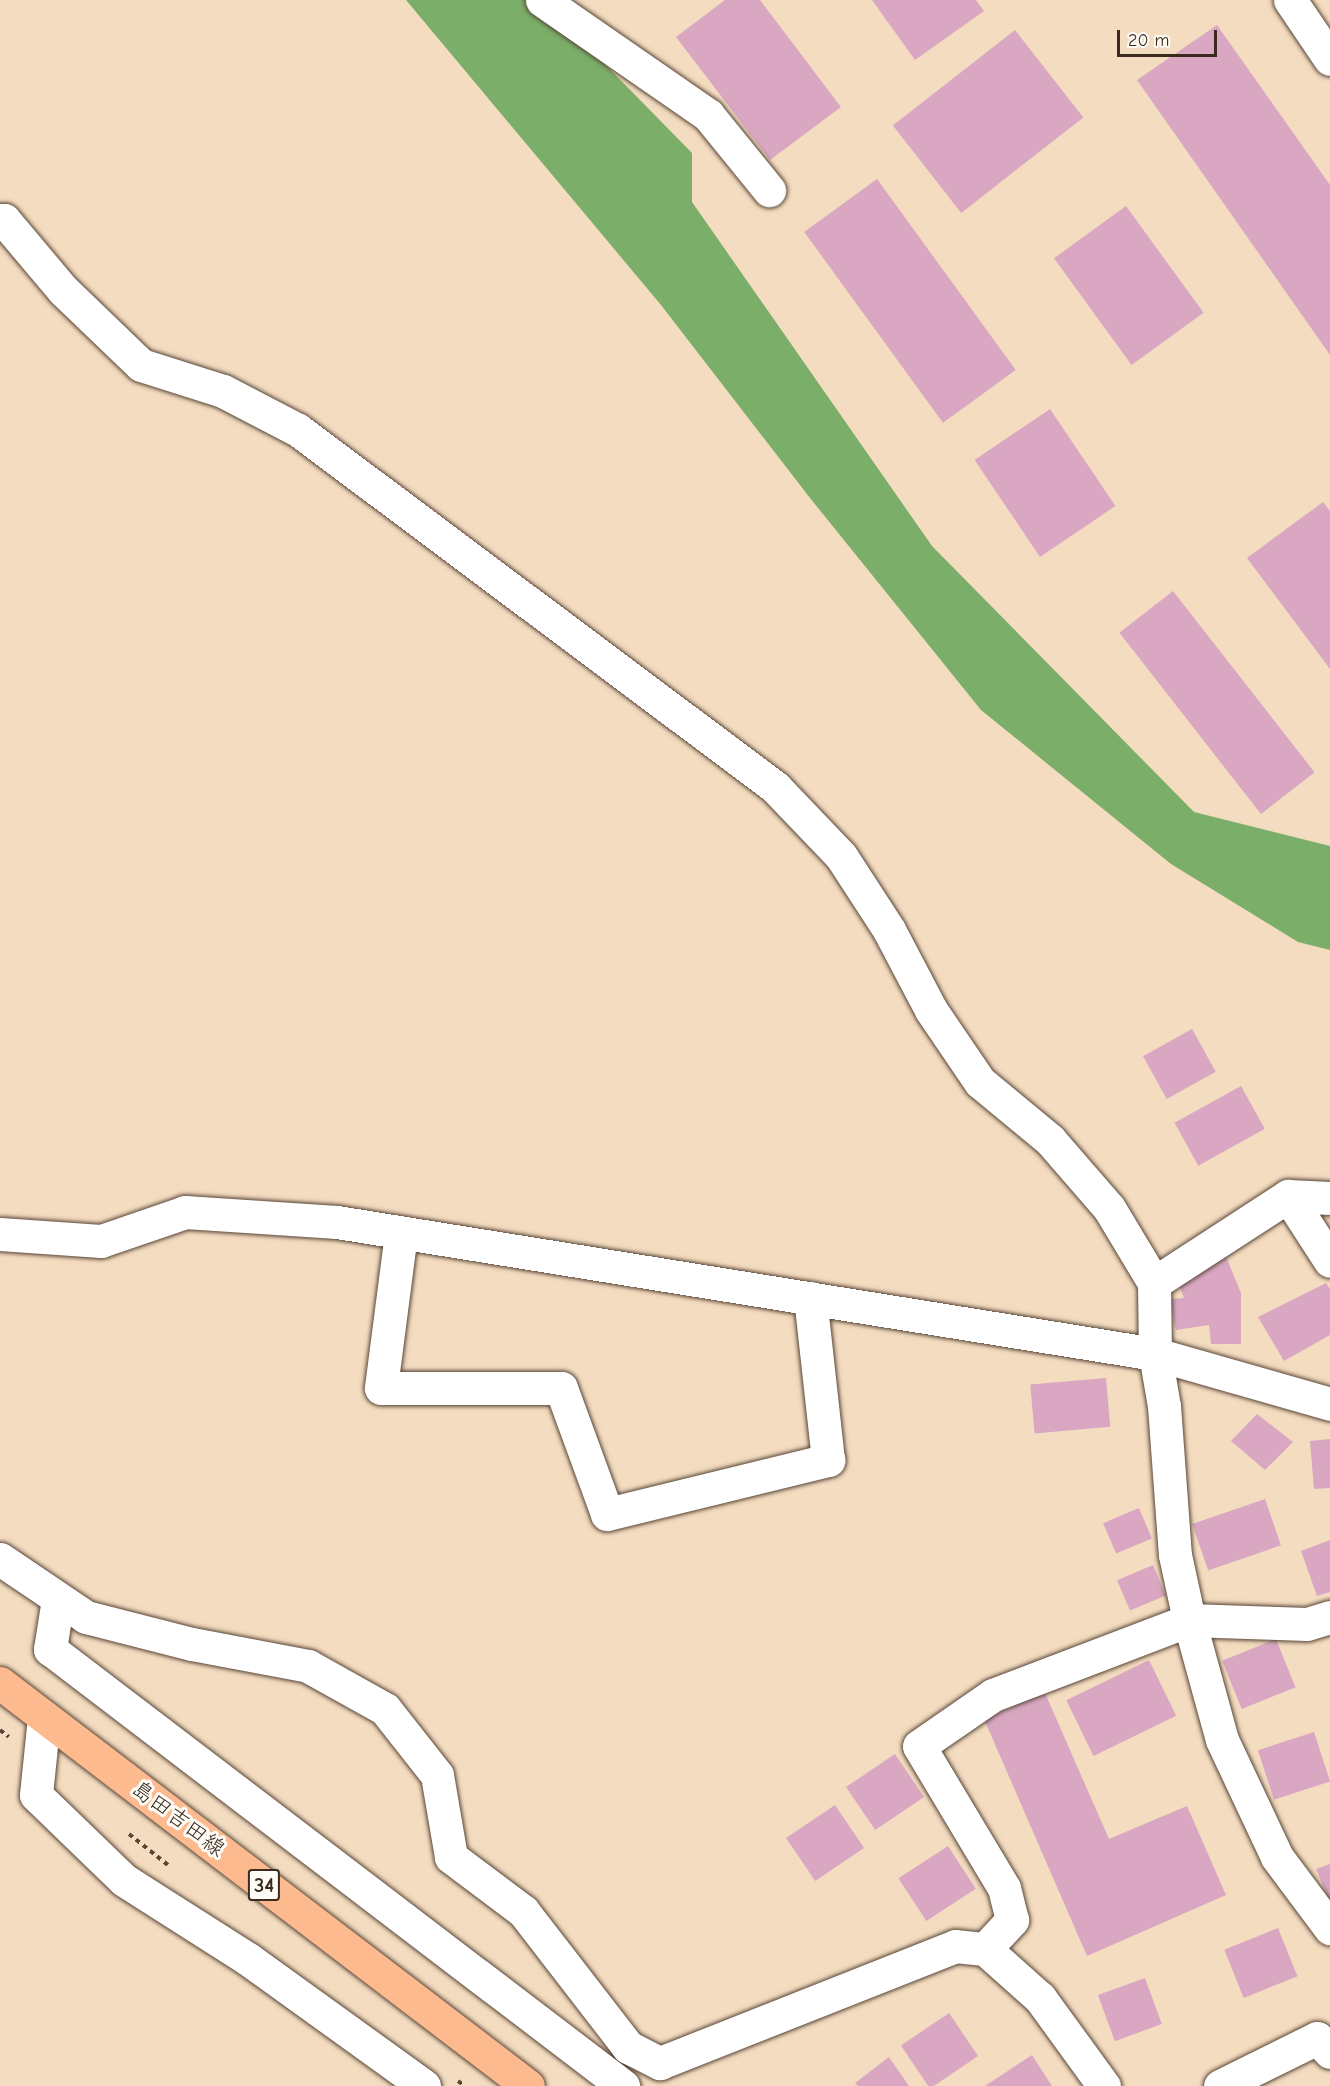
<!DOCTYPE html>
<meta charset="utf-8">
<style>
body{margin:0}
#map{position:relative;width:1330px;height:2086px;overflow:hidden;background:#f4dcc0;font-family:"Comic Neue","Klee One",sans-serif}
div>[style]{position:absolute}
.forest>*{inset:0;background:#7bae69}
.building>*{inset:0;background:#d9a7c2;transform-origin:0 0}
.path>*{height:4px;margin-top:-2px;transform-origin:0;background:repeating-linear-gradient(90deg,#574536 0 4.5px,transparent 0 9px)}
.roads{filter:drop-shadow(0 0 2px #574536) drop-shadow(0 0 2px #574536)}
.street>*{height:33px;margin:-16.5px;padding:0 16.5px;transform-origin:16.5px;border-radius:16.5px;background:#fff}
.primary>*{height:33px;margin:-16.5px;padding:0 16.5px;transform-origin:16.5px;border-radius:16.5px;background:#fcba8e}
span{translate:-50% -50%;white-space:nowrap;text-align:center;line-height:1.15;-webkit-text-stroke:6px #fdfcf7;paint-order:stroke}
.shield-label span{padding:2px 4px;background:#fdfcf7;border:2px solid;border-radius:4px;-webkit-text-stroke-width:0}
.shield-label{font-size:21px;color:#3b2a1e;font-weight:700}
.street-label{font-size:22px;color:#3b2a1e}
.scale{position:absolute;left:1117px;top:30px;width:100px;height:27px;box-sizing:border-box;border:3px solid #3b2a1e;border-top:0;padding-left:8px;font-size:18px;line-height:21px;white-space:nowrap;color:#3b2a1e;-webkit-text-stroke:4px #fdfcf7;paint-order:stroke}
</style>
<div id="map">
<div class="forest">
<div style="clip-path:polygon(406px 0,542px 0,692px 153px,692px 202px,932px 546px,1194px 812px,1330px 846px,1330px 950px,1298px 942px,1171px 864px,981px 710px,810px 498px,661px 305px)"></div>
</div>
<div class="building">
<div style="clip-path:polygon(725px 0,760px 0,841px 107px,770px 160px,676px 37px)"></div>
<div style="clip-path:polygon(872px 0,976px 0,984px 11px,915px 60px)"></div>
<div style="clip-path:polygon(1217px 25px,1330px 185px,1330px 355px,1137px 80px)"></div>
<div style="left:1015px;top:30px;width:111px;height:155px;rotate:52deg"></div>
<div style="left:877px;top:179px;width:236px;height:90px;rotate:54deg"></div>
<div style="left:1126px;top:206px;width:132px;height:89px;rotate:54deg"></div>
<div style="left:1050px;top:409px;width:117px;height:91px;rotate:56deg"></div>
<div style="clip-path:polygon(1323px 502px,1330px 511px,1330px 669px,1247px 558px)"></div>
<div style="left:1173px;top:591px;width:230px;height:68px;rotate:52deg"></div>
<div style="left:1192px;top:1029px;width:49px;height:56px;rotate:61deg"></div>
<div style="left:1241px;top:1086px;width:49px;height:76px;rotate:61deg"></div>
<div style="clip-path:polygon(1225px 1254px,1241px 1293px,1241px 1344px,1211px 1344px,1209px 1325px,1176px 1330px,1169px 1299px,1184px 1298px,1177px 1281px)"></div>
<div style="clip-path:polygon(1326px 1283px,1330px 1289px,1330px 1335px,1284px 1361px,1258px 1317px)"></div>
<div style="left:1106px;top:1378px;width:49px;height:76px;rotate:85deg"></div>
<div style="clip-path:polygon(1257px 1414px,1293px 1442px,1265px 1470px,1231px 1441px)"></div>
<div style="clip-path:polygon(1330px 1439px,1330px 1488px,1314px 1489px,1310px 1441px)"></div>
<div style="left:1265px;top:1499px;width:49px;height:77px;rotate:71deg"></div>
<div style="left:1139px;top:1508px;width:33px;height:39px;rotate:67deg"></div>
<div style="clip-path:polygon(1330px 1540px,1330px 1592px,1317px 1596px,1301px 1551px)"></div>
<div style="left:1153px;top:1565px;width:33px;height:39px;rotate:67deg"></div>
<div style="left:1276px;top:1639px;width:52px;height:58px;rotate:68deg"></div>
<div style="left:1149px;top:1660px;width:62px;height:92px;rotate:64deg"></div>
<div style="clip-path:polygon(1045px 1693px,1109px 1839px,1187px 1806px,1226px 1895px,1087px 1956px,984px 1719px)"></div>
<div style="left:1314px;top:1732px;width:52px;height:59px;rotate:72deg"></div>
<div style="left:895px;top:1754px;width:52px;height:59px;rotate:56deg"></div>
<div style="left:835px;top:1805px;width:52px;height:59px;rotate:56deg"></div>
<div style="left:948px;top:1846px;width:51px;height:59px;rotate:57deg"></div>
<div style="clip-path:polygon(1330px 1864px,1330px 1903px,1316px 1869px)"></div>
<div style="left:1278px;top:1928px;width:52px;height:58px;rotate:68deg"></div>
<div style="left:1145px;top:1978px;width:49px;height:50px;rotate:70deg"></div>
<div style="left:949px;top:2013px;width:52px;height:58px;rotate:56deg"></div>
<div style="clip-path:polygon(1032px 2055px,1052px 2086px,985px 2086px)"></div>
<div style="clip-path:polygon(889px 2057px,909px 2086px,858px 2086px,855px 2083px)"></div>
</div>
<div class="path">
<div style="left:0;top:1730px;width:11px;rotate:38deg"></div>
<div style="left:129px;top:1834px;width:50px;rotate:38.5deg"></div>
<div style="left:458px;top:2081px;width:9px;rotate:36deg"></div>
</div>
<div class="roads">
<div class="street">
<div style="left:542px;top:0;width:202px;rotate:34.7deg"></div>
<div style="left:708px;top:115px;width:97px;rotate:50.9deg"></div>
<div style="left:1290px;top:0;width:71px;rotate:55.9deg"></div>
<div style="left:0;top:220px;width:4px"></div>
<div style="left:4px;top:220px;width:92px;rotate:49.9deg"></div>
<div style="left:63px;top:290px;width:108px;rotate:43.9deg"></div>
<div style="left:141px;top:365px;width:86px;rotate:17.6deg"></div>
<div style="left:223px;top:391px;width:85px;rotate:27.5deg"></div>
<div style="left:298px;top:430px;width:596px;rotate:36.81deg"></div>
<div style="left:775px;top:787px;width:95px;rotate:46.3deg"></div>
<div style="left:841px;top:856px;width:88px;rotate:57deg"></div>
<div style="left:889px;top:930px;width:90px;rotate:62.3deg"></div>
<div style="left:931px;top:1010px;width:87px;rotate:55.8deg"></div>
<div style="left:980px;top:1082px;width:91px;rotate:39.6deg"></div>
<div style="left:1050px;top:1140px;width:90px;rotate:49.1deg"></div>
<div style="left:1109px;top:1208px;width:87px;rotate:59deg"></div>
<div style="left:1154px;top:1283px;width:71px;rotate:89.2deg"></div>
<div style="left:1155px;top:1354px;width:53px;rotate:80.2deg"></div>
<div style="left:1164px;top:1406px;width:149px;rotate:85.8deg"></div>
<div style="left:1175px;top:1555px;width:66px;rotate:77.8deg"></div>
<div style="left:1189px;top:1620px;width:124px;rotate:74.6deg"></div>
<div style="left:1222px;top:1740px;width:129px;rotate:64.8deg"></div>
<div style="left:1277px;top:1857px;width:89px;rotate:53.3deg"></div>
<div style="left:1288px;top:1196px;width:77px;rotate:57.1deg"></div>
<div style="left:401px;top:1233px;width:156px;rotate:97.4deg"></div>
<div style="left:381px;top:1388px;width:180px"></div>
<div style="left:561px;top:1388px;width:134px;rotate:69.9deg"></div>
<div style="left:607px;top:1514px;width:228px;rotate:-13.7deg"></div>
<div style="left:828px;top:1460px;width:163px;rotate:-96.3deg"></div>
<div style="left:0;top:1234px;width:101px;rotate:4deg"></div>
<div style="left:101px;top:1241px;width:89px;rotate:-19deg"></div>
<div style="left:185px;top:1212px;width:152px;rotate:3.8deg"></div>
<div style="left:337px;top:1222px;width:829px;rotate:9.17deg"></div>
<div style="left:1155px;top:1354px;width:182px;rotate:15.9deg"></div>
<div style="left:1154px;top:1283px;width:160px;rotate:-33deg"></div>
<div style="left:1288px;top:1196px;width:42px;rotate:2.7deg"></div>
<div style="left:0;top:1559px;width:104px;rotate:34deg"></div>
<div style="left:86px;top:1617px;width:109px;rotate:14.3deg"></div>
<div style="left:192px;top:1644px;width:118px;rotate:10.7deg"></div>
<div style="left:308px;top:1666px;width:88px;rotate:29.2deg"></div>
<div style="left:385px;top:1709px;width:84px;rotate:51.8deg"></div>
<div style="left:437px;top:1775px;width:83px;rotate:80.3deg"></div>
<div style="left:451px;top:1857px;width:90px;rotate:36.9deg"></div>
<div style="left:523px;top:1911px;width:172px;rotate:52.3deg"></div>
<div style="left:628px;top:2047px;width:36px;rotate:27deg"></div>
<div style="left:660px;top:2063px;width:317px;rotate:-21.6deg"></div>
<div style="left:955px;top:1946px;width:30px;rotate:6deg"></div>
<div style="left:985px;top:1949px;width:74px;rotate:41.7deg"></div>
<div style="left:1040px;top:1998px;width:109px;rotate:54deg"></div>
<div style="left:58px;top:1599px;width:51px;rotate:99.1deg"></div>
<div style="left:50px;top:1649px;width:721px;rotate:37.33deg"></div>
<div style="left:44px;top:1717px;width:78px;rotate:95.9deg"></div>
<div style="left:36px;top:1795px;width:122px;rotate:44deg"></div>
<div style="left:124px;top:1880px;width:147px;rotate:32.5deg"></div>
<div style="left:248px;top:1959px;width:217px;rotate:35.8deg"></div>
<div style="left:985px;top:1949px;width:40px;rotate:-47deg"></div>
<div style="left:1012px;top:1920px;width:33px;rotate:-104deg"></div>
<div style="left:1004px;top:1888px;width:165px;rotate:-120.9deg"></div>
<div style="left:919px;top:1746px;width:90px;rotate:-34.6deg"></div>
<div style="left:993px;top:1695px;width:210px;rotate:-20.9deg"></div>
<div style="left:1189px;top:1620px;width:118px;rotate:1.9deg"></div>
<div style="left:1307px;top:1624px;width:24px;rotate:-17deg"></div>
<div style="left:1220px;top:2086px;width:108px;rotate:-26.3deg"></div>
<div style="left:1317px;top:2038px;width:19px;rotate:47deg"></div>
</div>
<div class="primary">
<div style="left:0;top:1683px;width:664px;rotate:37.35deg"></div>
</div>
</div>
<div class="shield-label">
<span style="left:264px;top:1885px">34</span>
</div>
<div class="street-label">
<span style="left:178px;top:1819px;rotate:37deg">島田吉田線</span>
</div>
<div class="scale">20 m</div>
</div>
